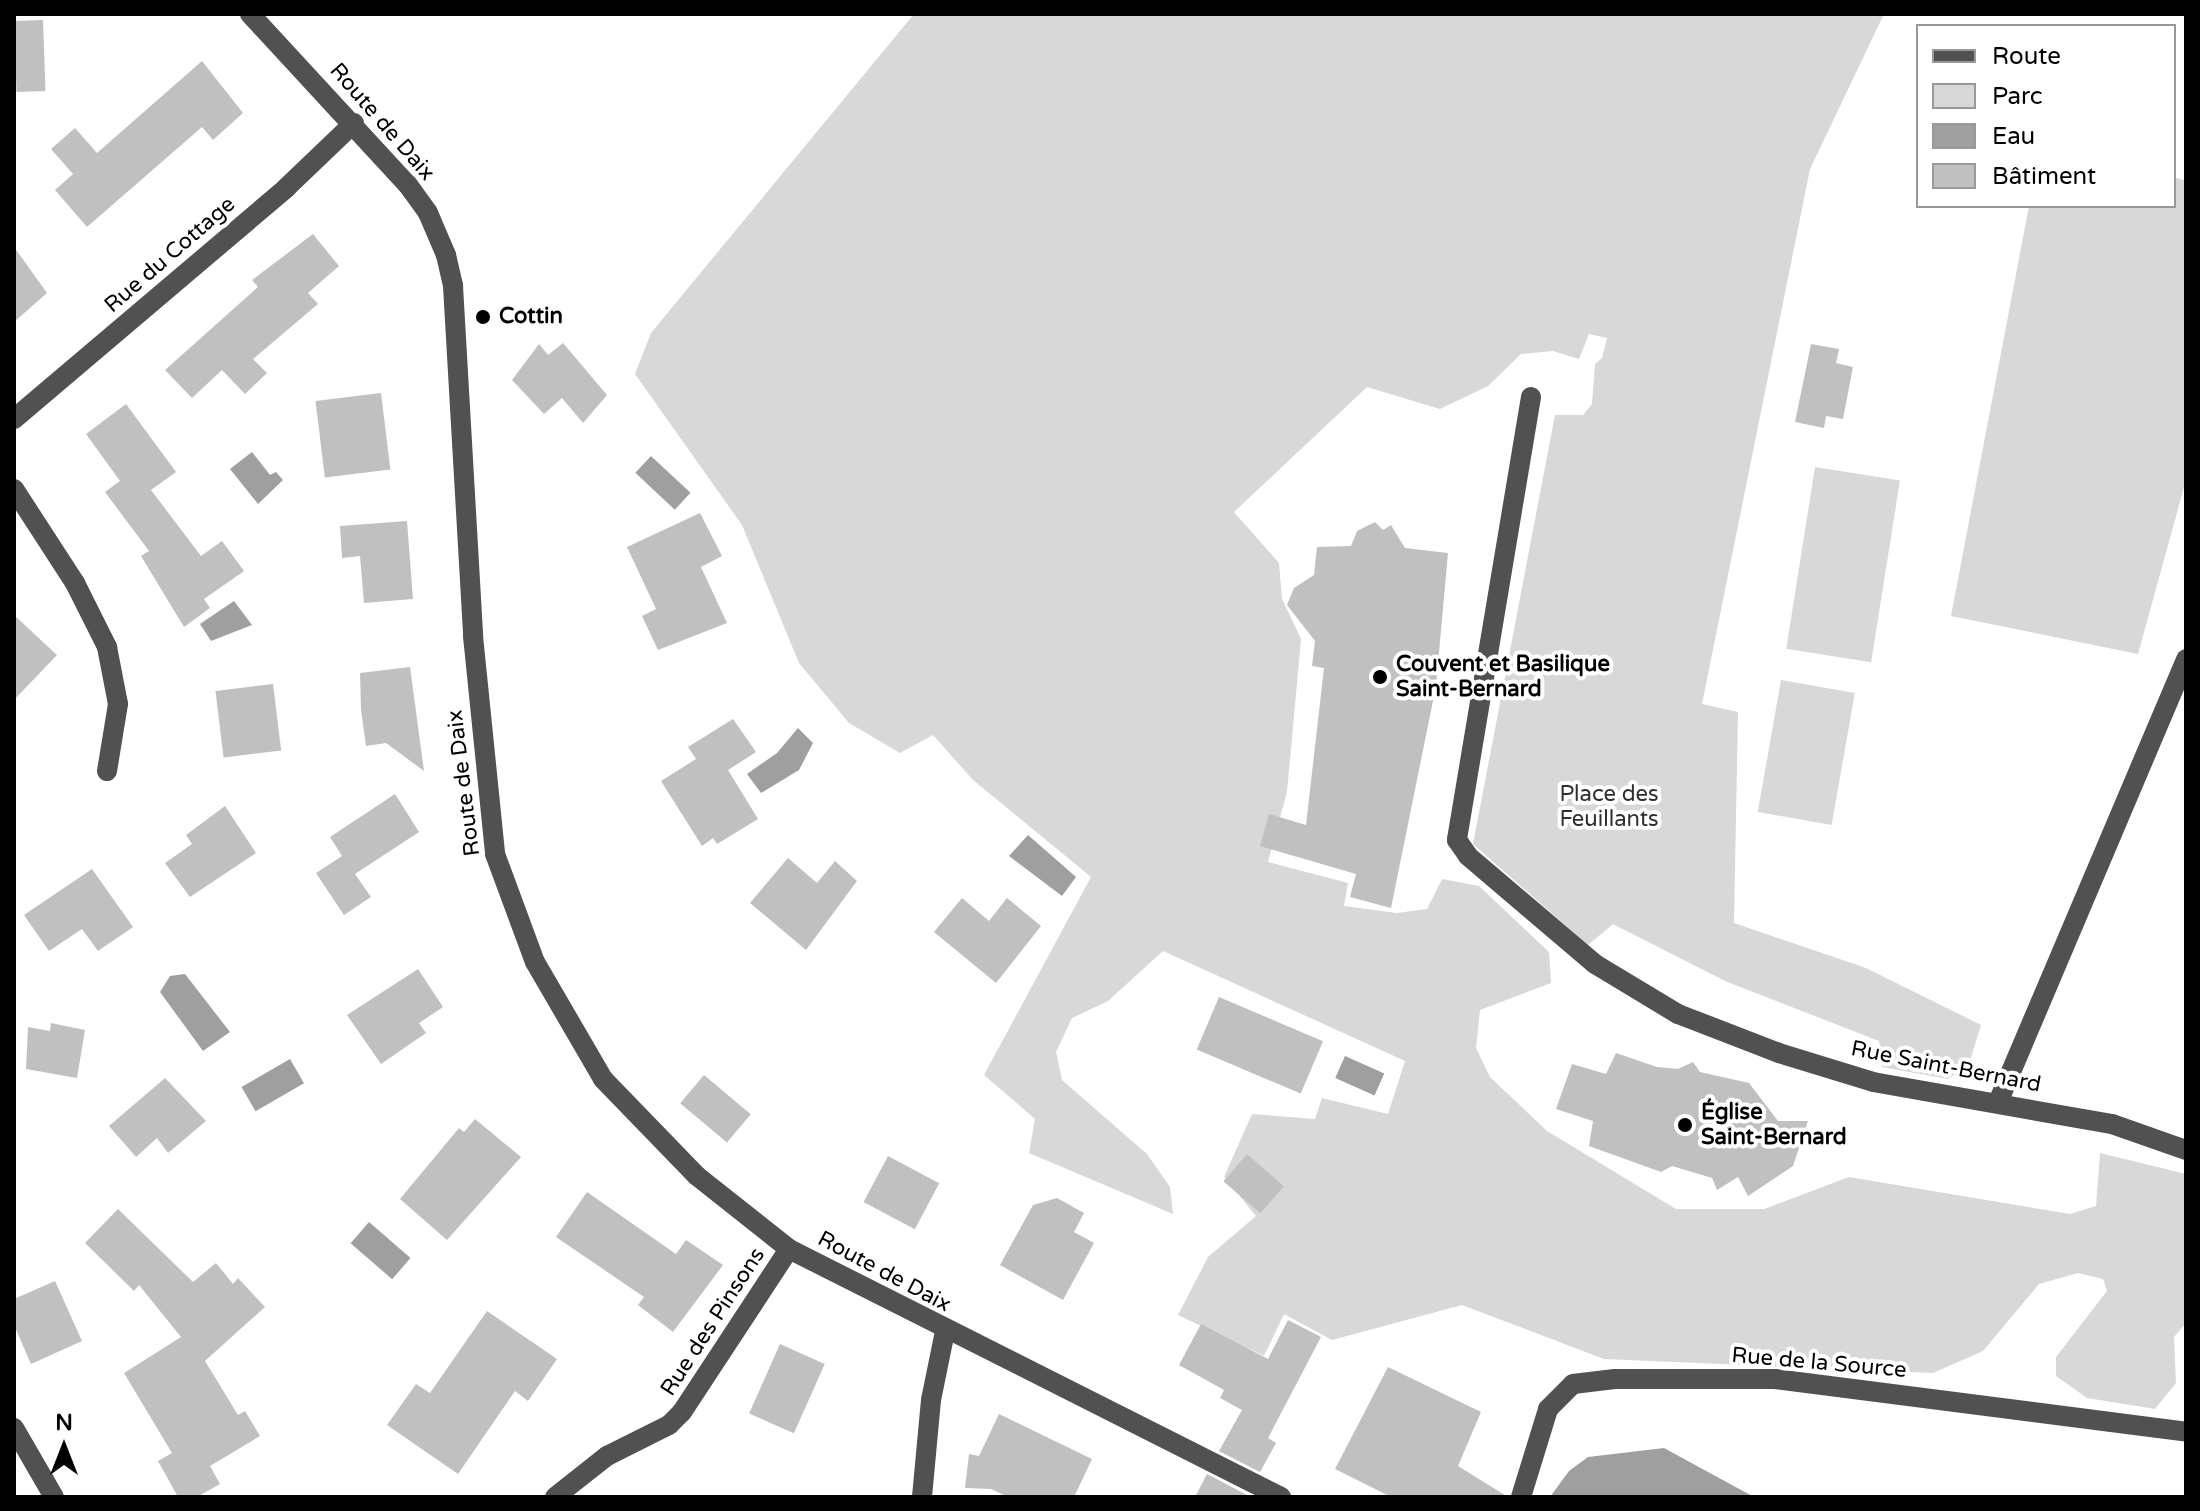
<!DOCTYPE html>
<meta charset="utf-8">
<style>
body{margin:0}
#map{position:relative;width:2200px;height:1511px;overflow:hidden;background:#fff;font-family:"Varela Round",sans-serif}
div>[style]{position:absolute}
.green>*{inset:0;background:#d8d8d8;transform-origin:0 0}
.water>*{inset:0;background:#9f9f9f;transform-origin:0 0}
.building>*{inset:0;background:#c0c0c0;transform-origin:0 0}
.minor>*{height:20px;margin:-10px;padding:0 10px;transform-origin:10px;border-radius:10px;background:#515151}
.dots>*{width:22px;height:22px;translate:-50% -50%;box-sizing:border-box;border:4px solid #fff;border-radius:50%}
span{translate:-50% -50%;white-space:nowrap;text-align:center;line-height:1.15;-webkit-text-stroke:8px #fff;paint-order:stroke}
.street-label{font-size:22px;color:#000}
.poi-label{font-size:22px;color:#000;font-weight:700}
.left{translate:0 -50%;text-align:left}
.park-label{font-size:22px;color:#2f2f2f}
.frame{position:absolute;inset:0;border:16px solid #000;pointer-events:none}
.legend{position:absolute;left:1916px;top:24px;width:260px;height:184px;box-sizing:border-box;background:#fff;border:2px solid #999;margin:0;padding:10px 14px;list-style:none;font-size:24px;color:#000}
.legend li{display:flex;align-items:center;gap:16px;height:40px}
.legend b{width:40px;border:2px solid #999}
.north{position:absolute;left:24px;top:1407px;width:80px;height:80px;-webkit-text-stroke:6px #fff;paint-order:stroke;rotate:0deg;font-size:22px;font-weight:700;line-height:32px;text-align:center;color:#000}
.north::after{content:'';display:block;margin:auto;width:28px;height:36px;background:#000;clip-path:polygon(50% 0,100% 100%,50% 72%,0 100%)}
</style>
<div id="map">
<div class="green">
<div style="clip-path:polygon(914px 14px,1884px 14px,1810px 169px,1702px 704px,1738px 712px,1734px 923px,1866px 968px,1981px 1025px,1969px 1064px,1948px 1079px,1882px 1067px,1879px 1041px,1725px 981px,1613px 924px,1588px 945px,1473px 844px,1555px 415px,1583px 415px,1592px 404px,1595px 364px,1602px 358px,1607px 338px,1589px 334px,1579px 359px,1553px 351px,1521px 354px,1488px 386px,1440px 409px,1367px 387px,1234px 512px,1279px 563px,1282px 599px,1301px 639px,1287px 792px,1268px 862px,1348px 883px,1344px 906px,1397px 913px,1427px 909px,1442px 879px,1479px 886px,1549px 952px,1551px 983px,1480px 1010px,1476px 1048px,1490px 1077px,1547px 1131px,1676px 1209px,1764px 1209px,1849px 1177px,2070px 1214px,2096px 1206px,2100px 1153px,2186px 1174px,2186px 1323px,2174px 1337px,2176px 1383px,2155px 1409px,2087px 1398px,2056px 1376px,2056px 1357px,2107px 1291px,2103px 1279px,2078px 1273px,2039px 1284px,1983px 1351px,1933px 1373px,1604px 1359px,1462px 1305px,1332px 1340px,1284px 1314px,1264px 1356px,1178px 1315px,1208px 1257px,1256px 1216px,1224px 1177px,1252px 1114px,1315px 1119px,1322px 1098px,1388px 1114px,1405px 1061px,1163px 951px,1108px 1001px,1072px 1018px,1056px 1052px,1062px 1080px,1147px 1154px,1170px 1187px,1173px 1214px,1029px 1153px,1035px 1119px,984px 1075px,1091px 877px,973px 780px,933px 735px,900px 753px,849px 723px,799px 663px,742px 525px,635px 374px,651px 333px)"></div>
<div style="clip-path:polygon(2174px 177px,2186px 181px,2186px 480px,2138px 654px,1951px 616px,2029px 206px,2174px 206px)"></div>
<div style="left:1815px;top:467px;width:86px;height:184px;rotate:9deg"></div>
<div style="left:1781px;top:680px;width:75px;height:134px;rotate:10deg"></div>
</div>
<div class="water">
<div style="clip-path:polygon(252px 452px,270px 475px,276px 472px,283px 480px,258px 504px,230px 469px)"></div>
<div style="left:651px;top:456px;width:54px;height:23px;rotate:43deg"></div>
<div style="clip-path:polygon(234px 601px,252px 625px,211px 641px,200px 624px)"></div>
<div style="clip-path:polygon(798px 728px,813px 743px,799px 770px,761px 793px,747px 774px,777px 753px)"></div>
<div style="clip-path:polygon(1028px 835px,1076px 877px,1062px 896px,1009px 856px)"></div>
<div style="clip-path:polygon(185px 974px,230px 1032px,203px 1051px,160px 992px,170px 976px)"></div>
<div style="left:1345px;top:1056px;width:43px;height:24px;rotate:24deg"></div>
<div style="left:290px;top:1059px;width:28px;height:56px;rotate:60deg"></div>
<div style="left:369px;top:1222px;width:55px;height:28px;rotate:41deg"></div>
<div style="clip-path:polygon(1664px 1448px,1754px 1497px,1550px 1497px,1569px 1471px,1588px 1457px)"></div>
</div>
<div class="building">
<div style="left:43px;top:20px;width:71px;height:29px;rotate:88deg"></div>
<div style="clip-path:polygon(202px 61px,243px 113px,213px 140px,202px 127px,87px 227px,55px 190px,73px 174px,51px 149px,75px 128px,97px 153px)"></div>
<div style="clip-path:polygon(313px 234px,339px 266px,308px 293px,318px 304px,253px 359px,267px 373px,245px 394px,222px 370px,192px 398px,165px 370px,258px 287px,252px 280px)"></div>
<div style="clip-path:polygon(14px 247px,47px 293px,14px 322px)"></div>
<div style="clip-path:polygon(563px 343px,607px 395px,583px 423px,562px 398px,544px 414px,512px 380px,539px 344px,548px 355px)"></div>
<div style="clip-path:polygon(1811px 344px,1839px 349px,1836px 363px,1853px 367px,1843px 419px,1826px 416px,1824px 428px,1795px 422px)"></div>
<div style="left:381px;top:393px;width:77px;height:66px;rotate:83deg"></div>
<div style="clip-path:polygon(126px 404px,176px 472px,151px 490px,201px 556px,222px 541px,244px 571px,204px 599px,210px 608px,184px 627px,141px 556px,149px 551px,105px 492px,120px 481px,86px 434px)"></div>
<div style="clip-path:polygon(700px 513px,722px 556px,701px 567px,727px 623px,658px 650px,642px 616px,656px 609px,627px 547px)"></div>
<div style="clip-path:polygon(407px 521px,413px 599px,364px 603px,360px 556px,342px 558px,340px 526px)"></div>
<div style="clip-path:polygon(1375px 522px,1383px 530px,1391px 525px,1405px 548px,1448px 553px,1436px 686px,1391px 908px,1350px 897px,1356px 874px,1260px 846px,1269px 814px,1306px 825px,1324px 668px,1312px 666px,1315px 641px,1287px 605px,1294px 588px,1314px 575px,1317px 547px,1351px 546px,1357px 531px)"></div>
<div style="clip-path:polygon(14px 615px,57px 655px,14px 700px)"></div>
<div style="clip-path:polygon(410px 667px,424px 771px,386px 743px,366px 746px,361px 710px,360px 673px)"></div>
<div style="left:273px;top:684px;width:67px;height:58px;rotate:83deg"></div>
<div style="clip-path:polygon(733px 719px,756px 752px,728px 770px,758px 819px,717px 844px,713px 838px,702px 846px,661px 781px,696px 759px,688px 747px)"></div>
<div style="clip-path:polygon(395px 794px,419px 832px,355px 874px,371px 897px,344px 915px,316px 873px,342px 856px,330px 837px)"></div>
<div style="clip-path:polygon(225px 806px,256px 853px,190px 897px,165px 863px,192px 844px,186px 835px)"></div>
<div style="clip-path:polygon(788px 858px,817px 883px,835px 861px,857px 881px,806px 950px,750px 903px)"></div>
<div style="clip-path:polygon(92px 869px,133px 927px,98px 951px,82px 929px,49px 951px,24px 915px)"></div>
<div style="clip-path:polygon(962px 898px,989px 921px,1007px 898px,1041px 926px,996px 983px,934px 932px)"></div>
<div style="clip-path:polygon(418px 969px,443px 1007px,419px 1023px,426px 1033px,381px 1064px,347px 1015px)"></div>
<div style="left:1219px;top:997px;width:113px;height:57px;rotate:23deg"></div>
<div style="clip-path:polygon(51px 1023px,85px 1030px,77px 1078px,26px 1069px,28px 1027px,50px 1031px)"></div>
<div style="clip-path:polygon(1616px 1053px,1657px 1067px,1678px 1069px,1693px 1062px,1700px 1072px,1749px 1083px,1778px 1121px,1808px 1121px,1793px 1166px,1748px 1196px,1738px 1177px,1717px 1190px,1712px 1178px,1672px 1166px,1661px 1172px,1589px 1146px,1593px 1121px,1556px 1109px,1572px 1064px,1606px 1074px)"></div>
<div style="left:704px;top:1075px;width:61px;height:37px;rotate:40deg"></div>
<div style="clip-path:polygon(165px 1078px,206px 1121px,168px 1153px,157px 1138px,136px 1157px,109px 1126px)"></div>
<div style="clip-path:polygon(475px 1119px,521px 1157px,447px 1240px,400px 1199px,459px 1128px,464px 1132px)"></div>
<div style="left:1247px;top:1154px;width:49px;height:36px;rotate:41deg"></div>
<div style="left:888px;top:1156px;width:58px;height:52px;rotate:28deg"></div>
<div style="clip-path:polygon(587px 1192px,676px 1254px,686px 1240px,723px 1265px,673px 1332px,638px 1305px,644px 1297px,556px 1237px)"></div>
<div style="clip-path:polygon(1057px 1198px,1084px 1213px,1074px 1232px,1094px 1243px,1063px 1300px,1000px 1265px,1033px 1205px)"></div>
<div style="clip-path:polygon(118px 1209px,193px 1282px,216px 1263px,233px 1284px,238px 1278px,265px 1307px,205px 1361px,238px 1415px,245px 1411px,260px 1436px,210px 1466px,220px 1484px,197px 1497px,178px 1497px,158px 1461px,172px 1453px,124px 1373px,181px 1337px,139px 1285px,134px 1291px,85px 1243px)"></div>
<div style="clip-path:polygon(55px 1281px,82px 1341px,31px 1364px,14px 1325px,14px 1299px)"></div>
<div style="clip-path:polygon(487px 1311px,557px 1359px,528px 1401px,515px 1391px,458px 1474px,387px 1425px,416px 1384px,430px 1393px)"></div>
<div style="clip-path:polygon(1288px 1320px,1321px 1337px,1268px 1438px,1276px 1443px,1260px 1472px,1219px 1451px,1242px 1410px,1220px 1398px,1224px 1390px,1179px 1365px,1201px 1324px,1268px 1359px)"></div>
<div style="left:780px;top:1344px;width:49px;height:76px;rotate:24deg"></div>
<div style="clip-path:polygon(1388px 1367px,1481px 1412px,1458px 1466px,1508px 1497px,1391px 1497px,1335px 1469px)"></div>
<div style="clip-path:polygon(999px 1414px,1092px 1459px,1074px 1497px,1008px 1497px,991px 1489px,965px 1488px,969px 1454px,979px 1456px)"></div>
<div style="clip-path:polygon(1207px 1474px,1247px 1495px,1195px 1497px)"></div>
</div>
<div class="minor">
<div style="left:250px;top:14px;width:233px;rotate:47.3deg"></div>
<div style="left:408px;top:185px;width:34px;rotate:54deg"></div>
<div style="left:428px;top:213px;width:46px;rotate:66.8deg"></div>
<div style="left:446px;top:255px;width:32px;rotate:77deg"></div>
<div style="left:453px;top:286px;width:351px;rotate:86.7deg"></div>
<div style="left:473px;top:636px;width:219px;rotate:84.2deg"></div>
<div style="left:495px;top:854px;width:115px;rotate:69.7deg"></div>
<div style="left:535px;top:962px;width:135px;rotate:59.8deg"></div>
<div style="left:603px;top:1079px;width:135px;rotate:45.9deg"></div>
<div style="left:697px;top:1176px;width:117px;rotate:38.4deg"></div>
<div style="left:789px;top:1249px;width:551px;rotate:26.75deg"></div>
<div style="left:1531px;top:397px;width:449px;rotate:99.5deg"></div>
<div style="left:1457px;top:840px;width:19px;rotate:55deg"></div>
<div style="left:1468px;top:856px;width:167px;rotate:40.4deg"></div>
<div style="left:1595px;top:964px;width:97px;rotate:31.1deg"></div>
<div style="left:1678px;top:1014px;width:108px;rotate:21.1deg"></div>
<div style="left:1779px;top:1053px;width:98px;rotate:17.1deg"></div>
<div style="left:1873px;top:1082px;width:243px;rotate:10deg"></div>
<div style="left:2112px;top:1124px;width:78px;rotate:19.4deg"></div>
<div style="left:14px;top:419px;width:357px;rotate:-40.3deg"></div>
<div style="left:286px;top:188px;width:94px;rotate:-43.7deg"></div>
<div style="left:14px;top:489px;width:112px;rotate:57deg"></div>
<div style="left:75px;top:583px;width:72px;rotate:63.4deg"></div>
<div style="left:107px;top:647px;width:58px;rotate:79.1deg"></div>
<div style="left:118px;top:704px;width:68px;rotate:99.3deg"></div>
<div style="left:1999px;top:1100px;width:479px;rotate:-67deg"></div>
<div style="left:14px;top:1428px;width:80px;rotate:59.9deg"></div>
<div style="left:555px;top:1497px;width:66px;rotate:-38.3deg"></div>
<div style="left:607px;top:1456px;width:69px;rotate:-26.6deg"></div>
<div style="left:669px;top:1425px;width:18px;rotate:-45deg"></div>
<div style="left:682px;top:1412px;width:195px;rotate:-56.7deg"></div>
<div style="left:922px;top:1497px;width:97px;rotate:-84.7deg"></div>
<div style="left:931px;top:1400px;width:70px;rotate:-78.5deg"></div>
<div style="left:1521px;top:1497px;width:92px;rotate:-72.9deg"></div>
<div style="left:1548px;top:1409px;width:35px;rotate:-45deg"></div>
<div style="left:1573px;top:1384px;width:42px;rotate:-6.8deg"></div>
<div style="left:1615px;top:1379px;width:160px"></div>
<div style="left:1775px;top:1379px;width:414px;rotate:7.3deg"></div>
</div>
<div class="dots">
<div style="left:483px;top:317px;background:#000"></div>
<div style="left:1380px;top:677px;background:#000"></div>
<div style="left:1685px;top:1125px;background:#000"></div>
</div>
<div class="street-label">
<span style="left:382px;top:122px;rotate:49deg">Route de Daix</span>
<span style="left:170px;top:255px;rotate:-41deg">Rue du Cottage</span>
<span style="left:464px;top:783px;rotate:-97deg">Route de Daix</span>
<span style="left:1946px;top:1067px;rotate:11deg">Rue Saint-Bernard</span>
<span style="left:884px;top:1272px;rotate:28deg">Route de Daix</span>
<span style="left:713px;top:1322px;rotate:-57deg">Rue des Pinsons</span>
<span style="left:1819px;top:1363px;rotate:5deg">Rue de la Source</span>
</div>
<div class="poi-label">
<span class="left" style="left:499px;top:317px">Cottin</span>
<span class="left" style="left:1396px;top:677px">Couvent et Basilique<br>Saint-Bernard</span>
<span class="left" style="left:1701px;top:1125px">Église<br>Saint-Bernard</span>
</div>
<div class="park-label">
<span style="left:1609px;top:807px">Place des<br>Feuillants</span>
</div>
<div class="frame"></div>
<ul class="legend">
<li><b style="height:10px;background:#515151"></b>Route</li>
<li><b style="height:22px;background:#d8d8d8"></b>Parc</li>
<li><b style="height:22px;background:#9f9f9f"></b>Eau</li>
<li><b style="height:22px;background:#c0c0c0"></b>Bâtiment</li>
</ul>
<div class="north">N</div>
</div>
